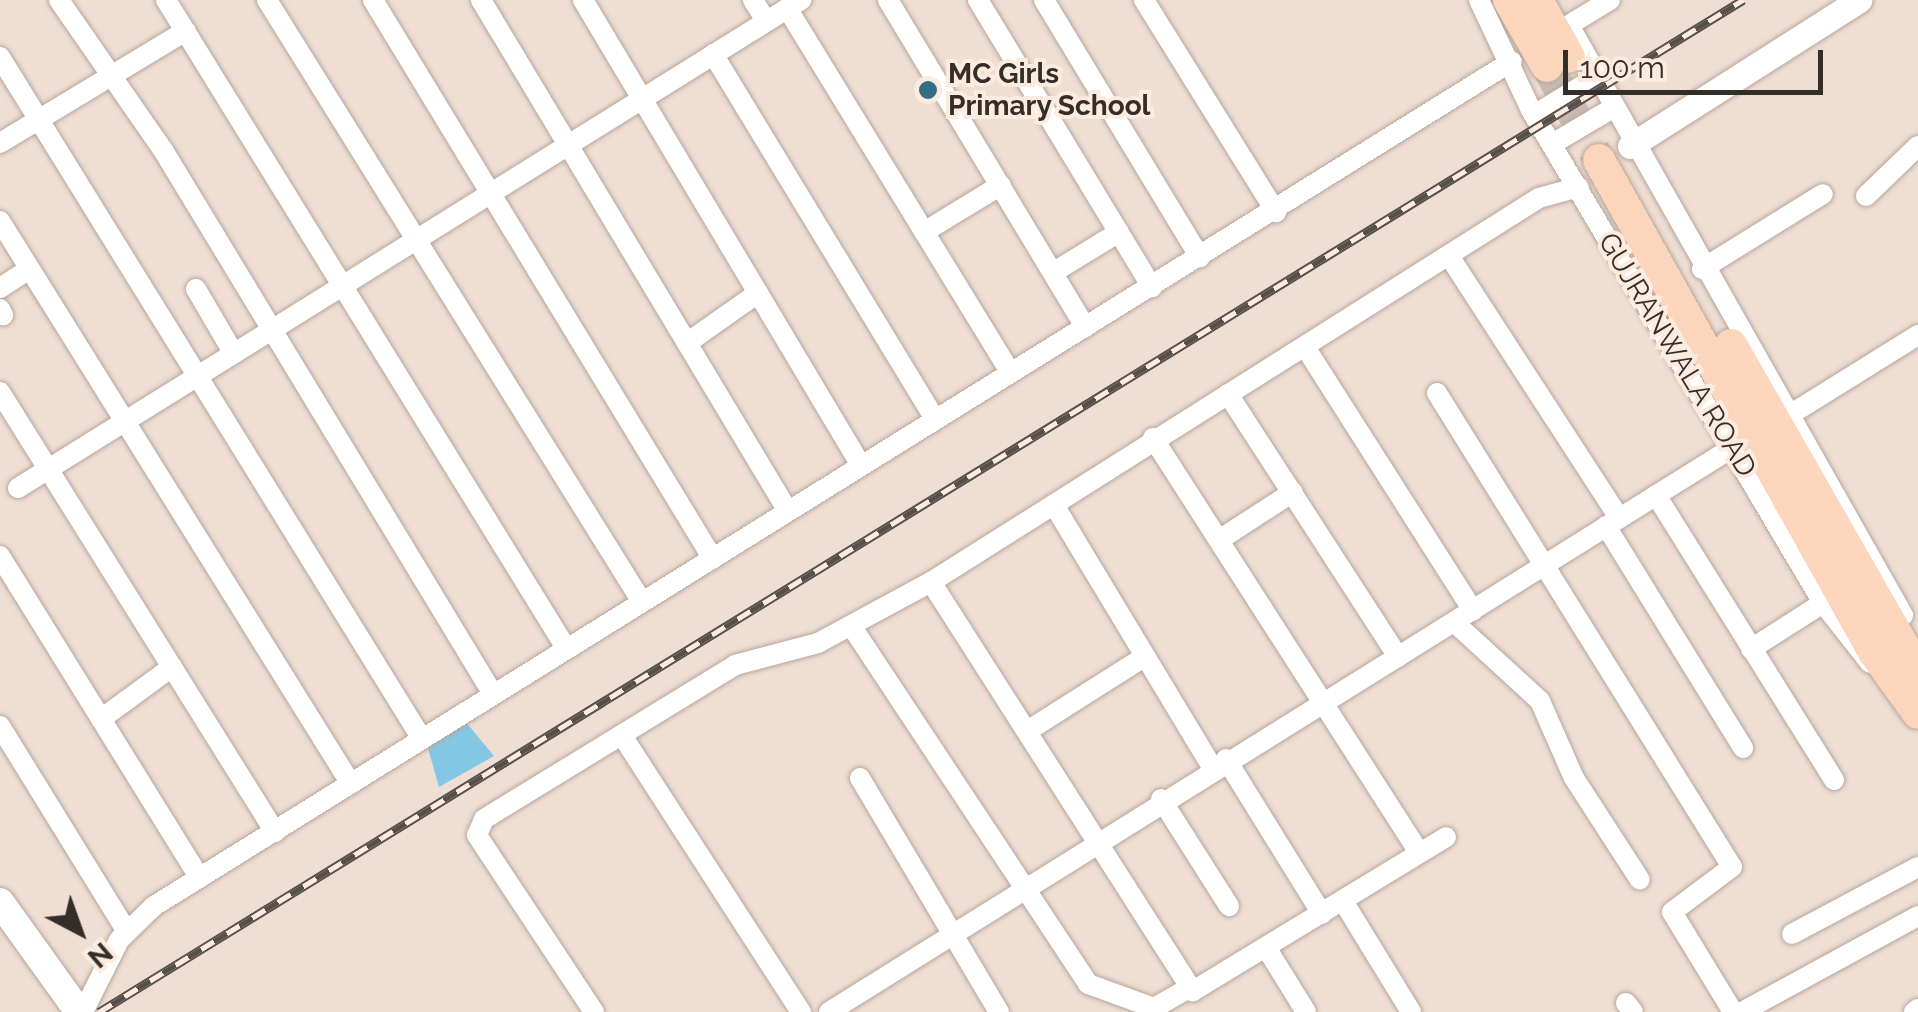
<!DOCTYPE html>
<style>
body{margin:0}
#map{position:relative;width:1918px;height:1012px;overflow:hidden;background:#efded3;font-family:Raleway,sans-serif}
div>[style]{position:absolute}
.water>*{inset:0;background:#84c7e5}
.trunk-tunnel>*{height:32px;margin-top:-16px;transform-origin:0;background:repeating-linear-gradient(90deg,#cabbb1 0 32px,transparent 0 48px)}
.roads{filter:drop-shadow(0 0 2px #b7a69c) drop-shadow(0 0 2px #b7a69c)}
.minor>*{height:20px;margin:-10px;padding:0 10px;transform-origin:10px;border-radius:10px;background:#fff}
.tertiary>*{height:25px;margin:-12.5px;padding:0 12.5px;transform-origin:12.5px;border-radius:12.5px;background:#fff}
.secondary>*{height:28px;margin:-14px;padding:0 14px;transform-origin:14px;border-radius:14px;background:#fff}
.trunk>*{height:32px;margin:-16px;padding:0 16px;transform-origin:16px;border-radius:16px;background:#fcd6bc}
.rail>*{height:9px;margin-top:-4.5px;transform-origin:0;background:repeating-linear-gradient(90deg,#fdebe0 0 15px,#574f49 0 30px);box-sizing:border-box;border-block:2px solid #574f49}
.dots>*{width:28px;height:28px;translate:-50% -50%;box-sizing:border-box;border:5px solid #fdebe0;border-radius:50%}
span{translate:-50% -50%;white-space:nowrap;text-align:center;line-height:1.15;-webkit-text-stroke:8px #fdebe0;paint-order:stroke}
.poi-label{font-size:28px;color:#342e29;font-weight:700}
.left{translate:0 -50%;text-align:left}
.street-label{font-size:28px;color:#342e29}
.north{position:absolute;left:30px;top:882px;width:100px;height:100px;-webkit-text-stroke:8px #fdebe0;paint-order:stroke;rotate:139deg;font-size:28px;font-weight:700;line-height:40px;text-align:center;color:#342e29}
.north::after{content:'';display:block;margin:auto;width:35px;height:45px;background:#342e29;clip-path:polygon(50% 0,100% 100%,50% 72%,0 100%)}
.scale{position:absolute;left:1563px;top:50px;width:260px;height:45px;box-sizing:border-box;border:5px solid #342e29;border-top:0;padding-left:12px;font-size:30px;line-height:35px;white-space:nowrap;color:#342e29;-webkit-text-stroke:8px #fdebe0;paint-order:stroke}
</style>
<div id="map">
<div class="water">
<div style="clip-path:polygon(465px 721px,494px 756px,439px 787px,427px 745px)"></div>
</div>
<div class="trunk-tunnel">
<div style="left:1547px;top:66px;width:107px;rotate:61deg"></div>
</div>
<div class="roads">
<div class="minor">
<div style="left:59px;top:0;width:183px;rotate:55.3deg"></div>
<div style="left:163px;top:150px;width:636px;rotate:58.76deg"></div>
<div style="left:166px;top:0;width:762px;rotate:58.31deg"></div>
<div style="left:267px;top:0;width:709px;rotate:58.08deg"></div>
<div style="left:373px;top:0;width:654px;rotate:58.69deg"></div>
<div style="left:481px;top:0;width:593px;rotate:59.02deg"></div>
<div style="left:583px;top:0;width:538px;rotate:59.15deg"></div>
<div style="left:753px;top:0;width:25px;rotate:58deg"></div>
<div style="left:888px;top:0;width:382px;rotate:58.9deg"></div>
<div style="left:978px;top:0;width:336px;rotate:58.8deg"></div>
<div style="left:1044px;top:0;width:301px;rotate:58.8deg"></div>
<div style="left:1144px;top:0;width:250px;rotate:58.1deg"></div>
<div style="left:1479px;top:0;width:122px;rotate:64.7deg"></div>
<div style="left:1531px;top:110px;width:573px;rotate:59.36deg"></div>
<div style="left:1823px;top:603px;width:76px;rotate:51.9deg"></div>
<div style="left:787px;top:8px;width:427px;rotate:58.5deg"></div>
<div style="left:1569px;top:25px;width:48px;rotate:-31.4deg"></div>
<div style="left:1570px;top:27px;width:676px;rotate:60.48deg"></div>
<div style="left:713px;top:54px;width:425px;rotate:58.7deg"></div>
<div style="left:0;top:57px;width:802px;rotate:58.25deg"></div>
<div style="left:1534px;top:115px;width:75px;rotate:-31.4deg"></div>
<div style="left:0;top:143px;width:217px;rotate:-31.1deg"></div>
<div style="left:1552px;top:144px;width:71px;rotate:-30.5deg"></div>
<div style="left:1866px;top:196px;width:72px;rotate:-43.9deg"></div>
<div style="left:0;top:221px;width:663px;rotate:58.06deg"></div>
<div style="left:924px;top:232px;width:90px;rotate:-31.4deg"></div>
<div style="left:1451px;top:259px;width:309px;rotate:57deg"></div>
<div style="left:1702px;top:269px;width:142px;rotate:-31.8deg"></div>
<div style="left:1054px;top:272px;width:76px;rotate:-31.6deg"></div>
<div style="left:0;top:288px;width:33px;rotate:-33deg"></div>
<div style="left:196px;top:289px;width:69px;rotate:59.7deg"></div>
<div style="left:0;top:309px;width:7px;rotate:63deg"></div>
<div style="left:687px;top:343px;width:87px;rotate:-35.2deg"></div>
<div style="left:1307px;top:350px;width:309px;rotate:57.5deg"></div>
<div style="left:0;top:392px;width:519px;rotate:57.99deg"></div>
<div style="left:1437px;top:393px;width:558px;rotate:58.1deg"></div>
<div style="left:1732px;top:867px;width:75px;rotate:143.1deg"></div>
<div style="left:1672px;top:912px;width:117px;rotate:58.6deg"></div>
<div style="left:1228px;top:394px;width:313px;rotate:57.1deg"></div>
<div style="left:1791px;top:414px;width:150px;rotate:-31.9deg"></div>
<div style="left:1153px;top:438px;width:492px;rotate:57.3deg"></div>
<div style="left:18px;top:488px;width:923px;rotate:-31.93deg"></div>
<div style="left:1656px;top:495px;width:336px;rotate:58deg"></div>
<div style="left:1054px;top:505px;width:306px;rotate:58.9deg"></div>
<div style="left:1606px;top:526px;width:261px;rotate:58.3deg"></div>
<div style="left:1219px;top:540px;width:88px;rotate:-33deg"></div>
<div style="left:0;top:556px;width:379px;rotate:58.2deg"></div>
<div style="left:931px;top:582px;width:486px;rotate:57.4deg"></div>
<div style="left:1193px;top:991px;width:296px;rotate:-31.3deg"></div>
<div style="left:1455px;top:623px;width:115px;rotate:42.5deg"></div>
<div style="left:1540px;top:701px;width:84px;rotate:66.2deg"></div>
<div style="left:1574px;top:778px;width:121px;rotate:57.1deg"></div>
<div style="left:852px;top:627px;width:428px;rotate:56.5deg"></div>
<div style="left:1088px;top:984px;width:70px;rotate:20deg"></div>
<div style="left:1154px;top:1008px;width:40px;rotate:-29.7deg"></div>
<div style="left:1751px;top:649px;width:85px;rotate:-32.6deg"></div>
<div style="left:101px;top:719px;width:88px;rotate:-36.2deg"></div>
<div style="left:0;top:726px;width:240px;rotate:58.3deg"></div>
<div style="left:1029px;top:730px;width:136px;rotate:-32.4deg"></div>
<div style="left:623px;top:737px;width:328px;rotate:57.1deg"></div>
<div style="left:1226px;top:759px;width:182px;rotate:58.2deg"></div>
<div style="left:860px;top:778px;width:272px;rotate:59.3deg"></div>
<div style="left:1161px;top:799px;width:127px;rotate:57.6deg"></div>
<div style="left:1343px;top:901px;width:130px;rotate:58.5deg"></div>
<div style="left:1792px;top:934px;width:143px;rotate:-28deg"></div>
<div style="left:1267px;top:949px;width:74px;rotate:58.2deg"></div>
<div style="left:1626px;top:1003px;width:11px;rotate:52deg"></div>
<div style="left:83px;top:1012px;width:80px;rotate:-63.4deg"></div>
<div style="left:119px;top:940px;width:49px;rotate:-44.2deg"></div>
<div style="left:154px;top:906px;width:1599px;rotate:-31.89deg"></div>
<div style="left:594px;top:1012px;width:212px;rotate:-123.5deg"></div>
<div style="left:477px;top:835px;width:17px;rotate:-66deg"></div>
<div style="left:484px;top:819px;width:294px;rotate:-31.5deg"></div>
<div style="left:735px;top:665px;width:86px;rotate:-14.8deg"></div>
<div style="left:818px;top:643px;width:128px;rotate:-28.4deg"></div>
<div style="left:931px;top:582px;width:719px;rotate:-32.28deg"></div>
<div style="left:1539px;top:198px;width:41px;rotate:-15.4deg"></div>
<div style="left:829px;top:1012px;width:1065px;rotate:-31.99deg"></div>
<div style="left:1742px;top:1012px;width:200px;rotate:-28.6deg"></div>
<div style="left:1914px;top:1012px;width:5px;rotate:-37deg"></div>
</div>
<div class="tertiary">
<div style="left:1630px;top:146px;width:272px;rotate:-32.5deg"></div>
</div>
<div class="secondary">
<div style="left:0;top:902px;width:135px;rotate:54.3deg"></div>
</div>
<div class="trunk">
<div style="left:1509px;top:0;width:76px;rotate:60.1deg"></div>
<div style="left:1537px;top:0;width:65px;rotate:60.7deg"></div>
<div style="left:1599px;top:160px;width:564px;rotate:60.8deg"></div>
<div style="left:1874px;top:652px;width:75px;rotate:54.2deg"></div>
<div style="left:1731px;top:345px;width:377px;rotate:60.2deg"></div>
</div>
</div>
<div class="rail">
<div style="left:99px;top:1012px;width:1931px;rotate:-31.62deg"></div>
</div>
<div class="dots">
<div style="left:928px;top:90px;background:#336d86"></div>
</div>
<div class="poi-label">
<span class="left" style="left:948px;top:90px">MC Girls<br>Primary School</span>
</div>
<div class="street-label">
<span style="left:1677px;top:355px;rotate:59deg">GUJRANWALA ROAD</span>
</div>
<div class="north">N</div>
<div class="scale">100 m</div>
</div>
